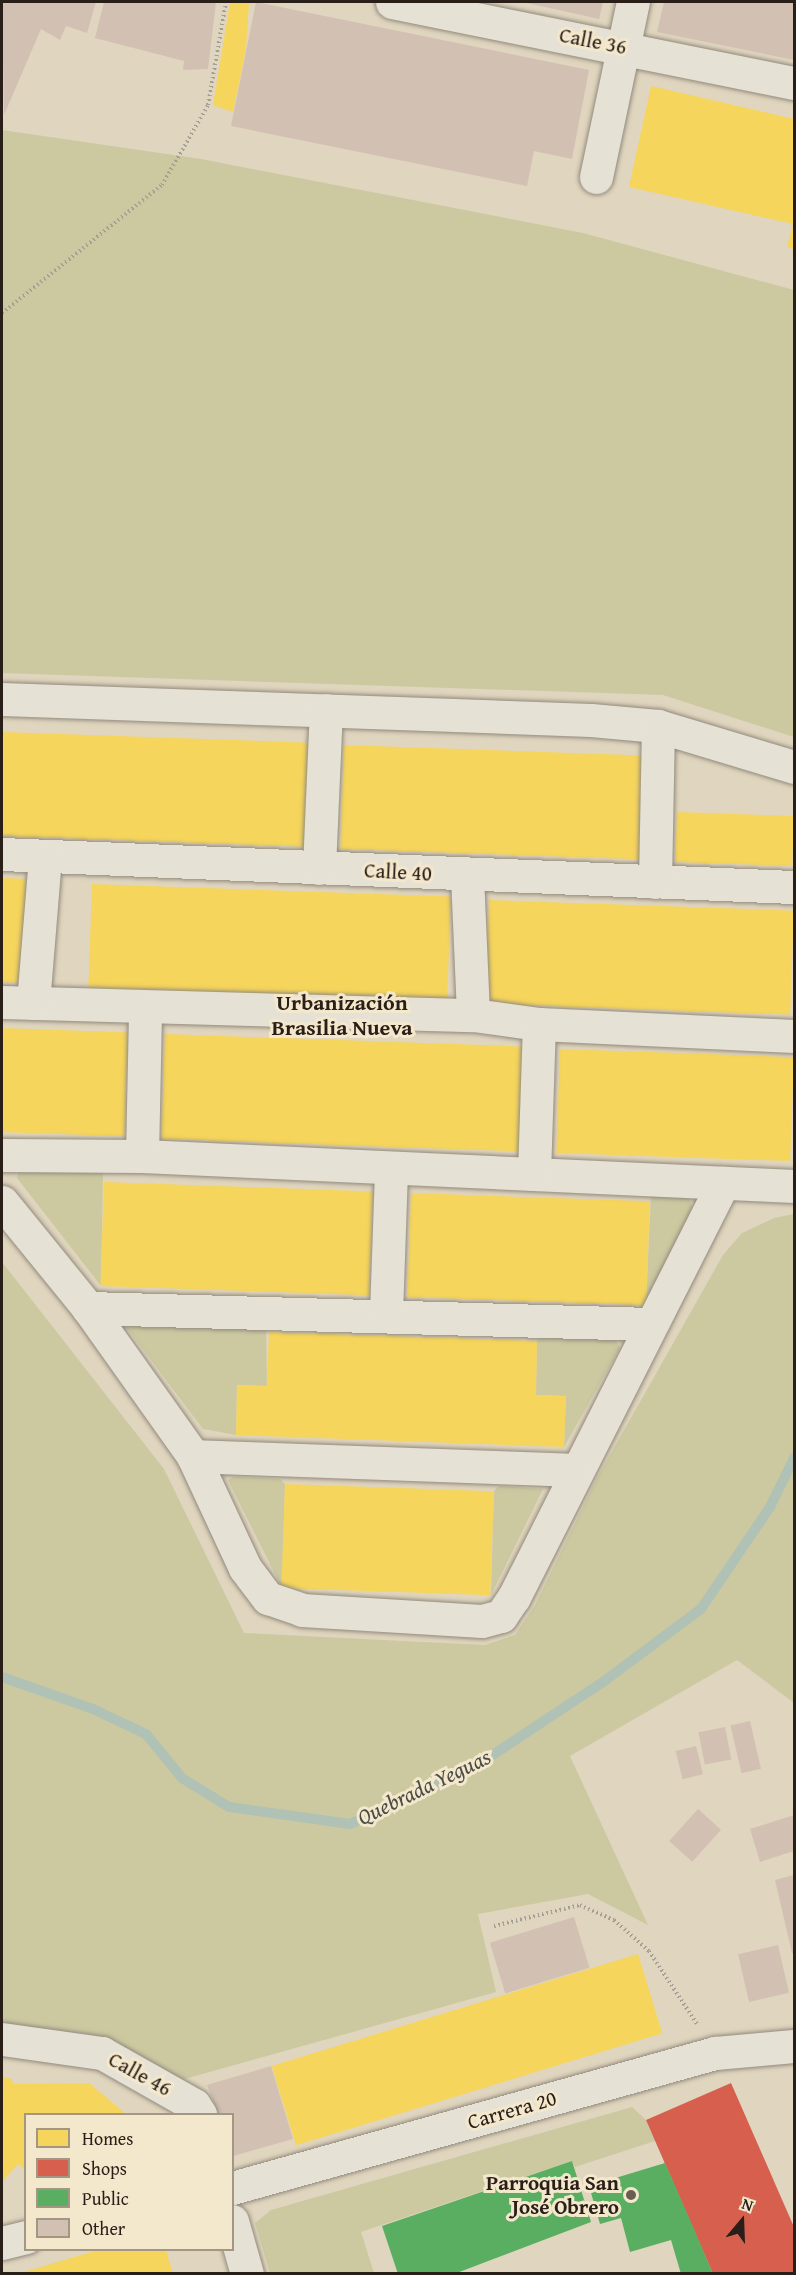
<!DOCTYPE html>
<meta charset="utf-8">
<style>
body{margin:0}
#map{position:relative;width:796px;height:2275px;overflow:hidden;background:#e0d5be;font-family:"Gentium Book Plus",serif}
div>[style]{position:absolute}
.green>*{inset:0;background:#ccc9a1}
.homes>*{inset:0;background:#f6d55c;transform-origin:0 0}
.shops>*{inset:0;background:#d6604d}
.public>*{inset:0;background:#5aae61}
.stream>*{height:10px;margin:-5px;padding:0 5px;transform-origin:5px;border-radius:5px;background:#b0c1b6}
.building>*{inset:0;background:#d2c1b3;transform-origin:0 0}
.path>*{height:4px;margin-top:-2px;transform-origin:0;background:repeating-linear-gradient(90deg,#a49f95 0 1.5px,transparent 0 4.5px)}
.roads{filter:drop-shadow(0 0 2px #928a7d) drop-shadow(0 0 2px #928a7d)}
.street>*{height:33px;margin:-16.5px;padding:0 16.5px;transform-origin:16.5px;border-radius:16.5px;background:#e6e1d5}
.dots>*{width:16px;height:16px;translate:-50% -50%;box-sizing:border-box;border:3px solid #f4e8cc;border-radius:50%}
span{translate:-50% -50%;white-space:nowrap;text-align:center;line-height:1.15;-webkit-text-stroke:6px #f4e8cc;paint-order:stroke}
.street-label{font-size:21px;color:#2a1e19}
.poi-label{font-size:21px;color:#2a1e19;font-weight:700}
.right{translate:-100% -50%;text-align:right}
.neighbourhood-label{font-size:22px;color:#2a1e19;font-weight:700}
.water-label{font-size:22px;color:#4c4c47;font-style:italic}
.frame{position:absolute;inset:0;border:3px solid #2a1e19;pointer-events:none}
.legend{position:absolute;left:24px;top:2113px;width:210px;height:138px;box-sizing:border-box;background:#f4e8cc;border:2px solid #a39784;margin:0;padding:8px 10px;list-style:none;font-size:18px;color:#2a1e19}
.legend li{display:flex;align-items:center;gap:12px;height:30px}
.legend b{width:30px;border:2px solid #a39784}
.north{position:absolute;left:712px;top:2191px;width:60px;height:60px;-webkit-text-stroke:4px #f4e8cc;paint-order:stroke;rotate:19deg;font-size:16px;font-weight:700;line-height:24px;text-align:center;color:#2a1e19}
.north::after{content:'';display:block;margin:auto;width:21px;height:27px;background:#2a1e19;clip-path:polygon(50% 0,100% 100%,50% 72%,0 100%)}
</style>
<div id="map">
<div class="green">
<div style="clip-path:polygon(2px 130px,201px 159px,583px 233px,794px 290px,794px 737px,663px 695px,2px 673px)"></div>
<div style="clip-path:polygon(19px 1171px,103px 1173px,101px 1286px,17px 1178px)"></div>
<div style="clip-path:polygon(651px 1194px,689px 1198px,694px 1212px,646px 1305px)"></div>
<div style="clip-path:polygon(794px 1214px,794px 1703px,737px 1660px,570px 1756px,648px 1925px,588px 1894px,478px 1914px,496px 1992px,170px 2083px,2px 2024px,2px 1262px,164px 1469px,244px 1633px,485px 1645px,515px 1635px,535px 1605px,597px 1478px,723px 1255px,742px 1233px,774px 1218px)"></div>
<div style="clip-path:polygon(130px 1322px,266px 1328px,267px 1386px,237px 1385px,236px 1435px,203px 1429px,127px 1328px)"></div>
<div style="clip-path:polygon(542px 1337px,616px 1340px,620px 1348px,564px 1447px,566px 1396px,536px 1395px,537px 1341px)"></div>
<div style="clip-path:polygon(234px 1477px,280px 1479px,285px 1484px,282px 1588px,228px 1480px)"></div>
<div style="clip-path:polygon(499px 1486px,543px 1489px,491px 1595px,494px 1491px)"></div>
<div style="clip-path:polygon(632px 2107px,646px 2120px,655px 2141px,575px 2167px,572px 2161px,361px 2232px,374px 2273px,270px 2273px,255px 2223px,271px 2210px)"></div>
</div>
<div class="homes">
<div style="clip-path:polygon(230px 2px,249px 2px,246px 49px,233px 112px,213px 105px)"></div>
<div style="clip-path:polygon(651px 86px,794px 119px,794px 249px,787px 247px,793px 224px,629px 187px)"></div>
<div style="left:2px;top:732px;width:307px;height:104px;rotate:2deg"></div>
<div style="left:344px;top:745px;width:299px;height:104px;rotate:2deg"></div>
<div style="left:677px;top:812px;width:117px;height:50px;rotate:2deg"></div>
<div style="left:2px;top:878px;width:24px;height:104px;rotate:2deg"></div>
<div style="left:92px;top:884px;width:359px;height:104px;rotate:2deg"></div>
<div style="left:489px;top:900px;width:305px;height:104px;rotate:2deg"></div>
<div style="left:2px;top:1028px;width:126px;height:104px;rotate:2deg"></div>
<div style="left:165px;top:1034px;width:358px;height:105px;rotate:2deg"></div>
<div style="left:560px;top:1049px;width:234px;height:104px;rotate:2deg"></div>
<div style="left:104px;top:1182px;width:269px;height:104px;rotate:2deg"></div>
<div style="left:411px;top:1193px;width:239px;height:104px;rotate:2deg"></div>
<div style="clip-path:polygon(269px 1332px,537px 1341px,536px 1395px,566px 1396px,564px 1447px,236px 1435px,237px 1385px,267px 1386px)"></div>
<div style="left:285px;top:1484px;width:209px;height:104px;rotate:2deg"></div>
<div style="left:638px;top:1954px;width:83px;height:383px;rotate:73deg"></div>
<div style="clip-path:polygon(2px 2077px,12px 2079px,13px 2084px,89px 2083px,126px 2114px,26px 2114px,26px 2171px,18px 2164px,2px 2182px)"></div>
<div style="clip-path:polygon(98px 2250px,166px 2250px,173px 2274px,17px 2274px)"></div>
</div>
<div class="shops">
<div style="clip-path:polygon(731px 2083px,794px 2227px,794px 2274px,713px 2274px,646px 2120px)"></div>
</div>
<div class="public">
<div style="clip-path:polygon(572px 2161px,591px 2222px,454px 2274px,398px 2274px,382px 2226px)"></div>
<div style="clip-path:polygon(665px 2163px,694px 2229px,713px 2274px,681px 2274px,671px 2240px,630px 2252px,621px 2218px,600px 2224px,589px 2186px)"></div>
</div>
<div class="stream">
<div style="left:2px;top:1677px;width:96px;rotate:19.4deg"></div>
<div style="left:93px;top:1709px;width:59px;rotate:25.3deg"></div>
<div style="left:146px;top:1734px;width:57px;rotate:50.7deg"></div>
<div style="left:182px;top:1778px;width:55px;rotate:31.7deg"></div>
<div style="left:229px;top:1807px;width:122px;rotate:8deg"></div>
<div style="left:350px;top:1824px;width:135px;rotate:-24.5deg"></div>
<div style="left:473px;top:1768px;width:156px;rotate:-33.5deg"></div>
<div style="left:603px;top:1682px;width:122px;rotate:-36.7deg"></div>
<div style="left:701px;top:1609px;width:123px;rotate:-55.9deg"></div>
<div style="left:770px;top:1507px;width:55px;rotate:-63.9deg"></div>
</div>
<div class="building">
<div style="clip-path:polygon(2px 2px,96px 2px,87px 33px,66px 26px,60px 40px,41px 29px,4px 115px)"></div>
<div style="clip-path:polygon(104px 2px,216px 2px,208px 69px,183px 70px,184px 61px,95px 38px)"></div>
<div style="clip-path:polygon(256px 2px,589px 70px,572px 159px,534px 151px,527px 186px,231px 126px)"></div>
<div style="clip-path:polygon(522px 2px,603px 2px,599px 19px)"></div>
<div style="clip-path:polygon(664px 2px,794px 2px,794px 60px,657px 32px)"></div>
<div style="left:750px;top:1721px;width:49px;height:20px;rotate:77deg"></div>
<div style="left:725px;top:1727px;width:33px;height:27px;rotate:79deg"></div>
<div style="left:696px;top:1746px;width:29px;height:21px;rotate:76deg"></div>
<div style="left:698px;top:1809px;width:31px;height:43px;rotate:42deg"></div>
<div style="clip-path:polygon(794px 1815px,794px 1851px,760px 1862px,750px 1829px)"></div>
<div style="clip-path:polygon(794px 1875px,794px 1953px,792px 1953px,775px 1880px)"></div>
<div style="left:574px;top:1917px;width:53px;height:88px;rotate:73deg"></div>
<div style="left:778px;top:1945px;width:49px;height:41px;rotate:77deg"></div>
<div style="clip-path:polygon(271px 2066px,293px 2139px,233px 2156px,232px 2114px,218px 2114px,207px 2085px)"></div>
</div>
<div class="path">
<div style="left:2px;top:313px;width:205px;rotate:-38.7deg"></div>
<div style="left:162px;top:185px;width:92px;rotate:-60.1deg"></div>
<div style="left:208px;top:105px;width:105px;rotate:-80.1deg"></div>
<div style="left:494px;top:1926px;width:89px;rotate:-13.7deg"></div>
<div style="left:580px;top:1905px;width:37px;rotate:24deg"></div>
<div style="left:614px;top:1920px;width:47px;rotate:41.5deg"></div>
<div style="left:649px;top:1951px;width:87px;rotate:56.7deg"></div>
</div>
<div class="roads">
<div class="street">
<div style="left:392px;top:2px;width:410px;rotate:11.4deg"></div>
<div style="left:596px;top:177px;width:179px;rotate:-78.1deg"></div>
<div style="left:2px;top:699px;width:589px;rotate:2.04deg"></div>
<div style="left:591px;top:720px;width:67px;rotate:5.1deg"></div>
<div style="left:658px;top:726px;width:142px;rotate:16.8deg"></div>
<div style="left:2px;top:854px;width:793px;rotate:2.39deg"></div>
<div style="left:319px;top:868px;width:158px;rotate:-87.5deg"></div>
<div style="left:467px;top:876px;width:139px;rotate:87.5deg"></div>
<div style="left:655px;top:882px;width:156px;rotate:-88.9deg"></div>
<div style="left:2px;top:1002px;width:471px;rotate:1.6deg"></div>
<div style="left:473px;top:1015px;width:67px;rotate:7.8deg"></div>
<div style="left:539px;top:1024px;width:255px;rotate:2.7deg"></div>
<div style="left:33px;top:1003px;width:147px;rotate:-85.3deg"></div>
<div style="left:2px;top:1155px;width:140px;rotate:0.4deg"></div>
<div style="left:142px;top:1156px;width:653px;rotate:2.63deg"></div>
<div style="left:142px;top:1156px;width:148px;rotate:-88.8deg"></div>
<div style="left:534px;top:1174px;width:150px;rotate:-88.1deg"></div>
<div style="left:2px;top:1202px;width:136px;rotate:50.9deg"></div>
<div style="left:88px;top:1308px;width:181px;rotate:54.6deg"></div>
<div style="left:193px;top:1456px;width:123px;rotate:65.1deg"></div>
<div style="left:245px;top:1568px;width:38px;rotate:53deg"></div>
<div style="left:268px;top:1598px;width:36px;rotate:19deg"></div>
<div style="left:302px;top:1610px;width:180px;rotate:3.5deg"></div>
<div style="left:482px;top:1621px;width:20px;rotate:-15deg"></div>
<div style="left:501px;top:1616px;width:23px;rotate:-56deg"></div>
<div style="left:514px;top:1597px;width:464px;rotate:-63.2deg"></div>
<div style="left:88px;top:1308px;width:561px;rotate:1.63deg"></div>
<div style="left:386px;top:1314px;width:146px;rotate:-88deg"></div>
<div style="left:193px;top:1456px;width:382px;rotate:2.1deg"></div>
<div style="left:2px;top:2039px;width:101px;rotate:8deg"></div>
<div style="left:102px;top:2053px;width:106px;rotate:29.5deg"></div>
<div style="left:194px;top:2105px;width:11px;rotate:56deg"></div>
<div style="left:232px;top:2188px;width:502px;rotate:-15.62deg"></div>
<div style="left:715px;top:2053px;width:79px;rotate:-5.1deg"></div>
<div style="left:232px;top:2221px;width:55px;rotate:74.2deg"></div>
<div style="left:2px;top:2243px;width:25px;rotate:-14deg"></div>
</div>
</div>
<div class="dots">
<div style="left:631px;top:2195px;background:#6a5e53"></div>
</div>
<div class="street-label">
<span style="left:593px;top:41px;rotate:11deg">Calle 36</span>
<span style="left:398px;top:872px;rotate:3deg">Calle 40</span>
<span style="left:140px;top:2074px;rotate:29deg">Calle 46</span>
<span style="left:512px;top:2110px;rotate:-16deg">Carrera 20</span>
</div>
<div class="poi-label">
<span class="right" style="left:619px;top:2195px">Parroquia San<br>José Obrero</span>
</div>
<div class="neighbourhood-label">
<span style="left:342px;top:1015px">Urbanización<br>Brasilia Nueva</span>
</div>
<div class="water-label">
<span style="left:424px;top:1787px;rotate:-26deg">Quebrada Yeguas</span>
</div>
<div class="frame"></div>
<ul class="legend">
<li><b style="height:16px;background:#f6d55c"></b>Homes</li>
<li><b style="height:16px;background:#d6604d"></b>Shops</li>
<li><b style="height:16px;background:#5aae61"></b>Public</li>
<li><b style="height:16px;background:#d2c1b3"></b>Other</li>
</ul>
<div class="north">N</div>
</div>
